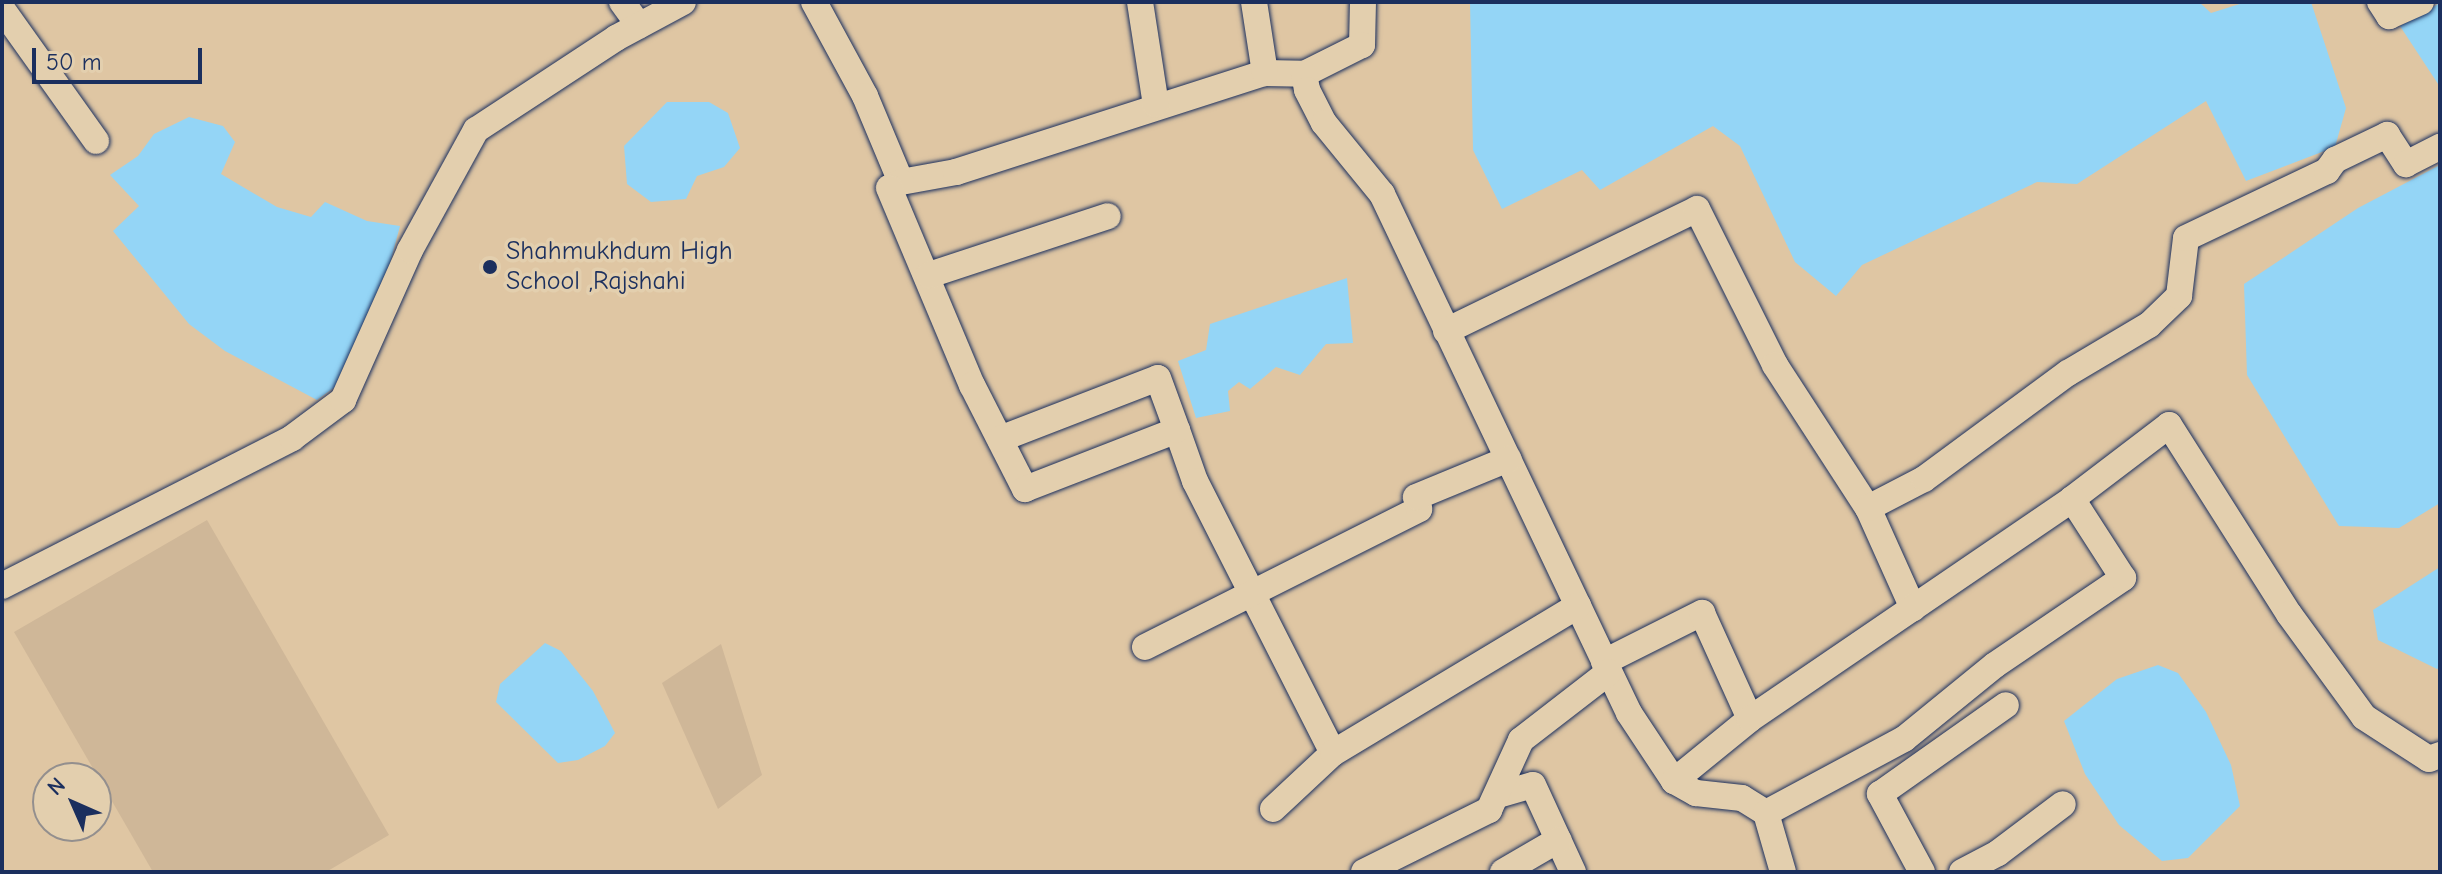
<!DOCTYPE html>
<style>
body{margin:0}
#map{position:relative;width:2442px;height:874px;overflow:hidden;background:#dfc6a3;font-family:"Comic Neue",sans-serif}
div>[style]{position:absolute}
.built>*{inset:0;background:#cfb798}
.water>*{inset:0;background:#94d5f6}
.roads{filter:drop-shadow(0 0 2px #1b2f5e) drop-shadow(0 0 2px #1b2f5e)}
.street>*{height:26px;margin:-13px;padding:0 13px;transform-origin:13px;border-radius:13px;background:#e3cfae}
.dots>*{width:22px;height:22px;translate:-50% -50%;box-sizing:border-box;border:4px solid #e3cfae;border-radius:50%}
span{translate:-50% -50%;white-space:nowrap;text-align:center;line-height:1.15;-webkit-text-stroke:7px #e3cfae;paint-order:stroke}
.poi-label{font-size:26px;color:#1b2f5e}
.left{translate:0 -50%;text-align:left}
.frame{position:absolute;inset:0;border:4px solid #1b2f5e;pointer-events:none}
.north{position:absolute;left:32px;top:762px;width:80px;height:80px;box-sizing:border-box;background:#e3cfae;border:2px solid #938f8e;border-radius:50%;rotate:315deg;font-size:22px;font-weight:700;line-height:32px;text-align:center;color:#1b2f5e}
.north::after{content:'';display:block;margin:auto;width:28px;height:36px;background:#1b2f5e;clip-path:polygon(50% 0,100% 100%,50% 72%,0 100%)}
.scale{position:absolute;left:32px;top:48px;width:170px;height:36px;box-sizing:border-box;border:4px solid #1b2f5e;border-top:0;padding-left:10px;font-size:24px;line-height:28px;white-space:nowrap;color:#1b2f5e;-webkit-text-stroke:6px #e3cfae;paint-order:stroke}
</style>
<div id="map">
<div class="built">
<div style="clip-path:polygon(207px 520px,389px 835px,326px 872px,153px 872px,14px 632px)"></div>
<div style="clip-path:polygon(721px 644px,762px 775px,718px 809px,662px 683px)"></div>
</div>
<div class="water">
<div style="clip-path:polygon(1470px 2px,2199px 2px,2211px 13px,2246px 2px,2311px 2px,2346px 108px,2335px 147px,2246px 181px,2206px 101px,2077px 184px,2037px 182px,1862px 265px,1836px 296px,1795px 262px,1740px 146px,1713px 126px,1600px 190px,1582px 170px,1502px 209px,1473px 150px)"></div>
<div style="clip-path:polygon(2440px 3px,2440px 87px,2400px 26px)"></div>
<div style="clip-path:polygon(667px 102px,709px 102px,728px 113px,740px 148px,724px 167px,697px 176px,686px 199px,651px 202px,627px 184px,624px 146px)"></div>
<div style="clip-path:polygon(189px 117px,223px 126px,235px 142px,221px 174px,277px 207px,311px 217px,325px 202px,367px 221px,400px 226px,385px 282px,335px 387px,317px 400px,225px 351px,189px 324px,113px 231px,139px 206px,110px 175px,138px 156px,154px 134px)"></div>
<div style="clip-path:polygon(2440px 165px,2440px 503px,2399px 528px,2339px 526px,2247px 375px,2244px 284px,2358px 208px)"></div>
<div style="clip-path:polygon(1347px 278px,1353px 343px,1326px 344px,1300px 375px,1276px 367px,1250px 389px,1239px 382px,1228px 391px,1230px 411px,1196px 418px,1178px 361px,1206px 350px,1210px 324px)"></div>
<div style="clip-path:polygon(2440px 567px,2440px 667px,2437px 669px,2378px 640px,2373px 610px)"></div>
<div style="clip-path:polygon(545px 643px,561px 651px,593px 691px,615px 733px,605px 746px,578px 760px,558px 763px,496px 702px,500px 684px)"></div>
<div style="clip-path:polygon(2158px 665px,2178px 673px,2206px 712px,2231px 765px,2240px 806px,2188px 858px,2162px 861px,2119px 825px,2085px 774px,2064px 721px,2117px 679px)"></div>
</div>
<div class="roads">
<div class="street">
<div style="left:622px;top:2px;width:29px;rotate:54deg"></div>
<div style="left:814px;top:2px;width:107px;rotate:61.5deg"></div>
<div style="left:865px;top:96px;width:93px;rotate:67.3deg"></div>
<div style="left:901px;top:182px;width:56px;rotate:-10.3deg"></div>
<div style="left:956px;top:172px;width:324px;rotate:-17.8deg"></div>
<div style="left:1265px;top:73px;width:39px;rotate:1deg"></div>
<div style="left:1140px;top:2px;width:104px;rotate:81.2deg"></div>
<div style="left:1254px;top:2px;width:72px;rotate:81.2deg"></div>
<div style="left:1363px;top:2px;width:43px;rotate:91.3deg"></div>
<div style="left:1362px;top:45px;width:65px;rotate:153.4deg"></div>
<div style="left:1304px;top:74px;width:16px;rotate:79deg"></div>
<div style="left:1307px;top:90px;width:37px;rotate:63deg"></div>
<div style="left:1324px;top:123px;width:92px;rotate:50.8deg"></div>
<div style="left:1382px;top:194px;width:575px;rotate:64.55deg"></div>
<div style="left:1629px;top:713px;width:82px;rotate:56.5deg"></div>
<div style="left:1674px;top:781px;width:25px;rotate:29deg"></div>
<div style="left:1696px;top:793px;width:46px;rotate:6.2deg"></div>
<div style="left:1742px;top:798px;width:28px;rotate:32deg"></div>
<div style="left:1766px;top:813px;width:61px;rotate:73.9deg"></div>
<div style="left:2380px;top:2px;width:17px;rotate:57deg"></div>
<div style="left:2389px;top:16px;width:35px;rotate:-24deg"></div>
<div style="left:2px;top:9px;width:162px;rotate:54.5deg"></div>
<div style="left:901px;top:182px;width:13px;rotate:153deg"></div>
<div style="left:889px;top:188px;width:214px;rotate:67.2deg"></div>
<div style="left:972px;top:385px;width:117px;rotate:63deg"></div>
<div style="left:1025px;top:489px;width:163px;rotate:-21.2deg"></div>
<div style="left:1177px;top:430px;width:54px;rotate:70.6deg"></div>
<div style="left:1195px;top:481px;width:305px;rotate:63.1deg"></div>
<div style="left:929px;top:275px;width:188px;rotate:-18.2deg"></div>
<div style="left:1446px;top:331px;width:279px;rotate:-25.9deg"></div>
<div style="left:1697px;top:209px;width:174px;rotate:63.4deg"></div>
<div style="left:1775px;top:365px;width:171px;rotate:57deg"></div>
<div style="left:1868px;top:508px;width:110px;rotate:65.8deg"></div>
<div style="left:1000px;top:439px;width:169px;rotate:-21.1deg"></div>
<div style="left:1158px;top:378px;width:55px;rotate:69.9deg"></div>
<div style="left:1868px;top:508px;width:63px;rotate:-27.4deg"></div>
<div style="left:1924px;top:479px;width:179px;rotate:-36.4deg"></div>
<div style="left:2068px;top:373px;width:94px;rotate:-30.7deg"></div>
<div style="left:2149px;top:325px;width:42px;rotate:-44deg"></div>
<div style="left:2179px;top:296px;width:58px;rotate:-83.1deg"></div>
<div style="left:2186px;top:238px;width:156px;rotate:-25.4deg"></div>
<div style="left:2327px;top:171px;width:14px;rotate:-54deg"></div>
<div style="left:2335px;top:160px;width:58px;rotate:-25.7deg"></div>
<div style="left:2387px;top:135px;width:35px;rotate:57deg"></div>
<div style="left:2406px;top:164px;width:38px;rotate:-27deg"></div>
<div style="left:2px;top:586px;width:326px;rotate:-27deg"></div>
<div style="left:292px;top:438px;width:64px;rotate:-36.7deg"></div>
<div style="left:343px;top:400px;width:164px;rotate:-65.9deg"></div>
<div style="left:410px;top:250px;width:137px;rotate:-61.2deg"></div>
<div style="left:476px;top:130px;width:168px;rotate:-33.3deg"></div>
<div style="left:616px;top:38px;width:76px;rotate:-28.2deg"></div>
<div style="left:1145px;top:647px;width:307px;rotate:-26.7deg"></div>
<div style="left:1419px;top:509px;width:12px;rotate:-104deg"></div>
<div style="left:1416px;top:497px;width:100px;rotate:-22.4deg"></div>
<div style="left:1604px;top:662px;width:110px;rotate:-26.6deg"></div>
<div style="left:1702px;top:613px;width:116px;rotate:65.6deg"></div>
<div style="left:1674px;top:781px;width:98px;rotate:-39.2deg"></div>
<div style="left:1750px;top:719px;width:390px;rotate:-34.3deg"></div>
<div style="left:2072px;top:499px;width:122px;rotate:-37.3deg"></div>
<div style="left:2169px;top:425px;width:224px;rotate:57.6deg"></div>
<div style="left:2289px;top:614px;width:127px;rotate:53.9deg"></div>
<div style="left:2364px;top:717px;width:77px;rotate:32.9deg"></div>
<div style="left:2429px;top:759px;width:12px;rotate:-20deg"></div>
<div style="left:1498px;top:795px;width:36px;rotate:-16deg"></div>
<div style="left:1533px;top:785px;width:96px;rotate:65.3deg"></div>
<div style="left:1273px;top:809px;width:82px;rotate:-43deg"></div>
<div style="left:1333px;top:753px;width:286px;rotate:-31deg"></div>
<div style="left:1766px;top:813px;width:157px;rotate:-28.2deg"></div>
<div style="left:1904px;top:739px;width:117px;rotate:-39.1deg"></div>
<div style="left:1995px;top:665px;width:155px;rotate:-34.2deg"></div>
<div style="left:2123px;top:578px;width:94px;rotate:-122.8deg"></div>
<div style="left:1364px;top:872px;width:140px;rotate:-26.4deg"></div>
<div style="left:1489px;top:810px;width:77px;rotate:-65.4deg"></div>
<div style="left:1521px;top:740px;width:111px;rotate:-37.7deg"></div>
<div style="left:1503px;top:872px;width:64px;rotate:-30.2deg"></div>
<div style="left:1922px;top:872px;width:89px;rotate:-118.3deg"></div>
<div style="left:1880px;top:794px;width:154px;rotate:-35.2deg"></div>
<div style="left:1962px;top:872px;width:41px;rotate:-27.8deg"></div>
<div style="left:1998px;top:853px;width:81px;rotate:-37deg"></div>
</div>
</div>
<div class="dots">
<div style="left:490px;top:267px;background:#1b2f5e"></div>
</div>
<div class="poi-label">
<span class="left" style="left:506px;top:267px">Shahmukhdum High<br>School ,Rajshahi</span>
</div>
<div class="frame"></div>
<div class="north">N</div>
<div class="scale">50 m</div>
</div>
